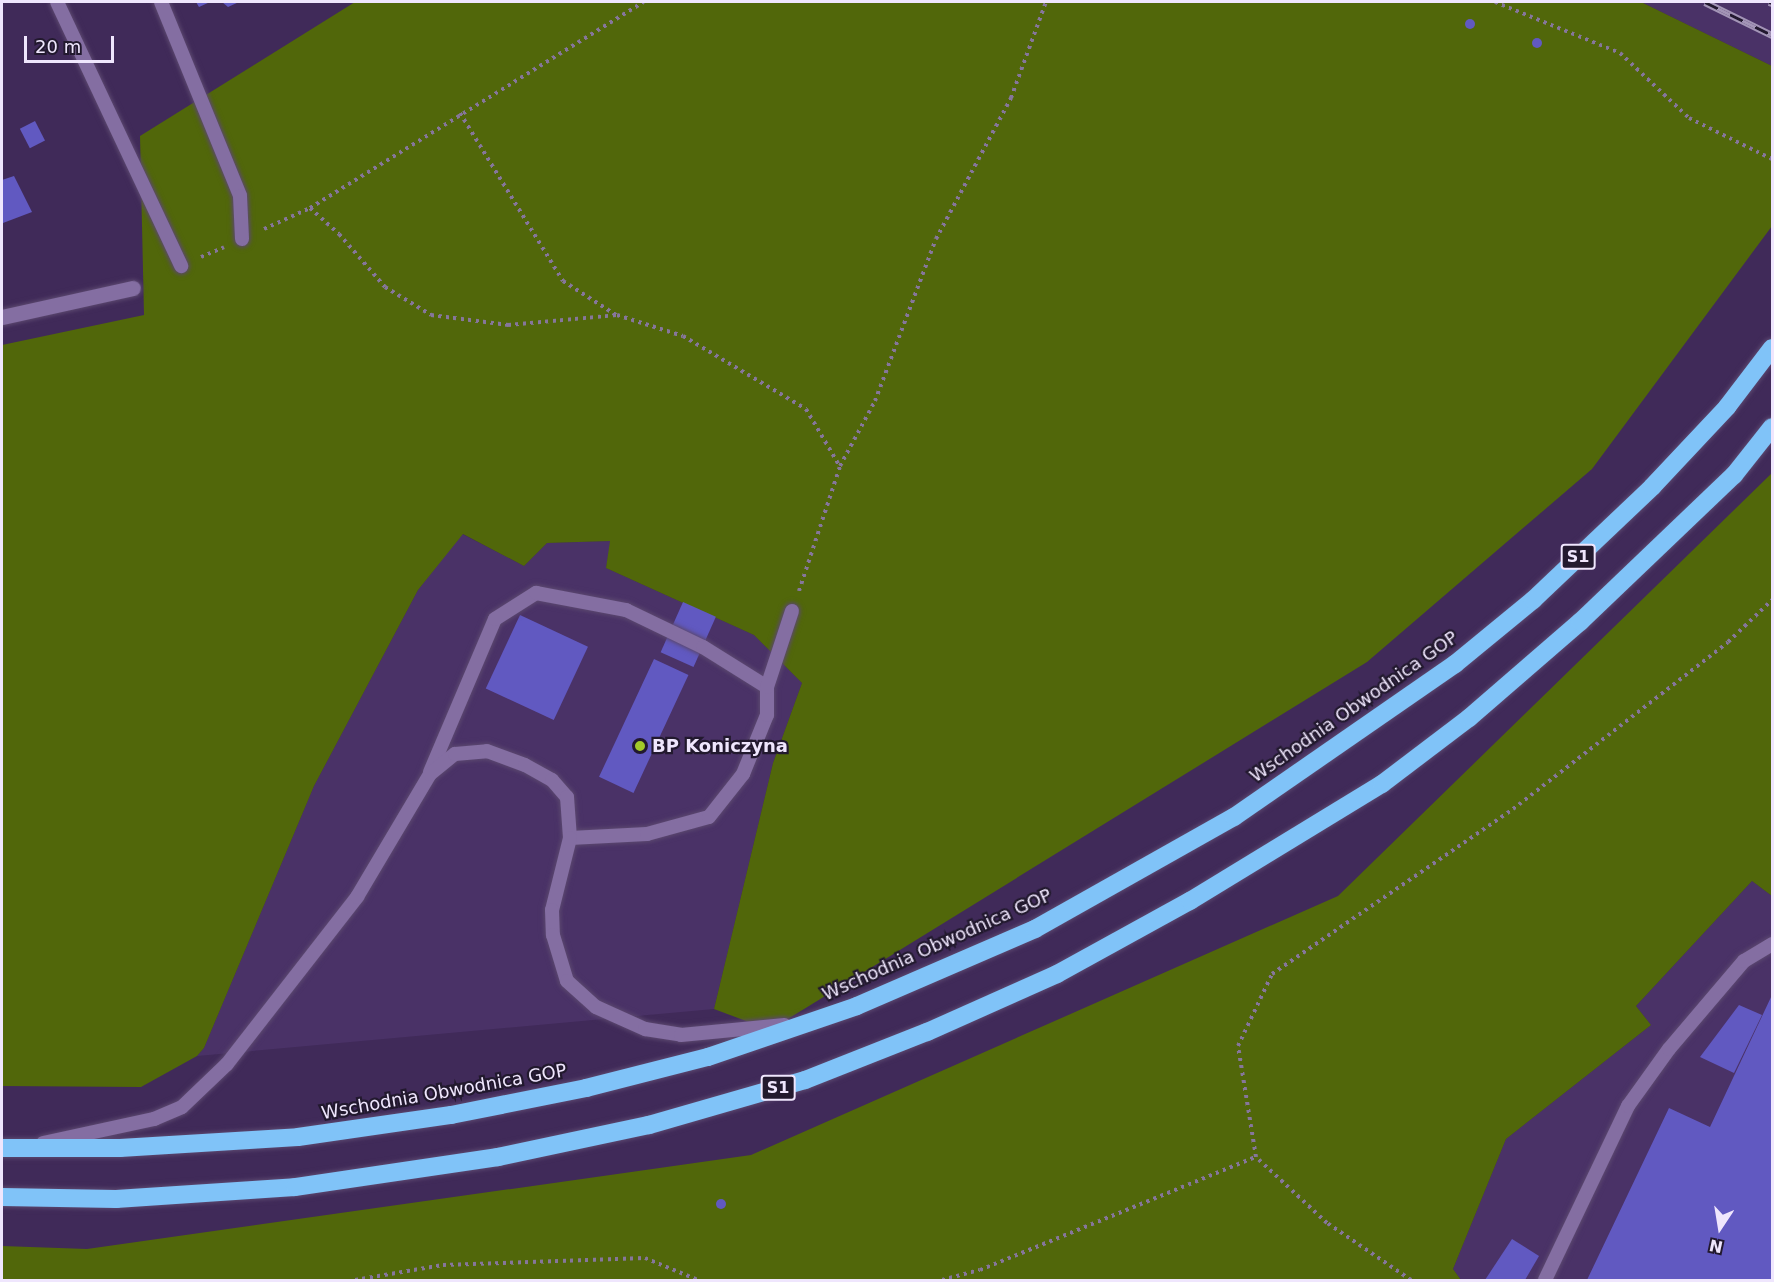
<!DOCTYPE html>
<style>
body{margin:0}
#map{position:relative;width:1774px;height:1282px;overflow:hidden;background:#402a59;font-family:"DejaVu Sans",sans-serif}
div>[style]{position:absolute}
.built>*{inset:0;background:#4a3267}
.green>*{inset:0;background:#51670a}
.building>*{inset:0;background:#6159c1;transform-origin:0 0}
.round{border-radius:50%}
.path>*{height:4px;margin-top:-2px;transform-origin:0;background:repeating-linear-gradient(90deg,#86769b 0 3px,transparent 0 7.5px)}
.roads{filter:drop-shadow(0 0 2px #5b486f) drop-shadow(0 0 2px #5b486f)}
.lane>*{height:14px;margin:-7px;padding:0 7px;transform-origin:7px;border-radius:7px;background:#846ea2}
.street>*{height:15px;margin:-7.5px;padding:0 7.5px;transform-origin:7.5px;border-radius:7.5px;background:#846ea2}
.highway>*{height:18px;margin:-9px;padding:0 9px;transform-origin:9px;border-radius:9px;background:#80c3f8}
.rail>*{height:7px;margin-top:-3.5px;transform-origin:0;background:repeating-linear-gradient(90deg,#22192e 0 14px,#a395b6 0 28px);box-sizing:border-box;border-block:2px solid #a395b6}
.dots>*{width:16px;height:16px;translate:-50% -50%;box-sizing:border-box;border:3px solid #22192e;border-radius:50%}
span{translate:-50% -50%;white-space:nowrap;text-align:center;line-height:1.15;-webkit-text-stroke:4.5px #22192e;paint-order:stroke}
.shield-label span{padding:2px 4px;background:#22192e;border:2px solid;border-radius:4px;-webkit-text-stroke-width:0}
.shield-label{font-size:16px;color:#efe6fd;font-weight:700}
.street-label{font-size:18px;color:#efe6fd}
.poi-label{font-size:18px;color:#efe6fd;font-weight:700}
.left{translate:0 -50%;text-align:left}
.frame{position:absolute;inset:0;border:3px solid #efe6fd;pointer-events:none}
.north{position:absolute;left:1690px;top:1198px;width:60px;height:60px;-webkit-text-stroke:4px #22192e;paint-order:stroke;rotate:192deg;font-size:16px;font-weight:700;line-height:24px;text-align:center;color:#efe6fd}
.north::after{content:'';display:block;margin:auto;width:21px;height:27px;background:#efe6fd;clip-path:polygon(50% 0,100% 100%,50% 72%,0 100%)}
.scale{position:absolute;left:24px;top:36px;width:90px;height:27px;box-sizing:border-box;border:3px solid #efe6fd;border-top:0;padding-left:8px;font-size:18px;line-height:21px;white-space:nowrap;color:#efe6fd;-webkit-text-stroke:4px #22192e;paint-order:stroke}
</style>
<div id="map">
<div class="built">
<div style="clip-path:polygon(1641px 2px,1772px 2px,1772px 66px)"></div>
<div style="clip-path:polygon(462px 534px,524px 566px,547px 543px,611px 541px,606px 568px,754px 635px,802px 683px,773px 763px,714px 1009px,197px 1056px,204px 1048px,314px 786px,418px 590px)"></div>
<div style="clip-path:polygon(1752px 881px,1772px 896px,1772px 1280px,1461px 1280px,1453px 1269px,1506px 1139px,1651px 1025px,1636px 1006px)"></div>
</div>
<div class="green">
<div style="clip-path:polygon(355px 2px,1641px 2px,1772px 66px,1772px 226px,1592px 469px,1367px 662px,770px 1030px,714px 1009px,773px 763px,802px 683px,754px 635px,606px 568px,610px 541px,547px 543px,524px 566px,463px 534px,418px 590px,314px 786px,204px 1048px,197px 1056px,141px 1087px,2px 1086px,2px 345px,144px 315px,140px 136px)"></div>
<div style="clip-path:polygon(1772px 473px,1772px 896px,1752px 881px,1636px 1006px,1651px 1025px,1506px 1139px,1453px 1269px,1461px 1280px,2px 1280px,2px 1246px,87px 1249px,751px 1155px,1338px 896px)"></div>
</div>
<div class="building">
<div style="clip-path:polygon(196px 2px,210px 2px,199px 7px)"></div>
<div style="clip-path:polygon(222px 2px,239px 2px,228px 7px)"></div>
<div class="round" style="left:1465px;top:19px;width:10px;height:10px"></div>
<div class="round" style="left:1532px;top:38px;width:10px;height:10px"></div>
<div style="left:35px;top:121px;width:22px;height:17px;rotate:63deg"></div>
<div style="clip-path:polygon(14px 176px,32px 212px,3px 223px,2px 180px)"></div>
<div style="left:683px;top:602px;width:36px;height:55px;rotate:24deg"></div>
<div style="left:520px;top:615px;width:75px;height:81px;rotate:25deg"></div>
<div style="left:654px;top:659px;width:38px;height:130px;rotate:25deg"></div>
<div style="clip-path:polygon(1772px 995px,1772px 1280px,1587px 1280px,1669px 1108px,1710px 1127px)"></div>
<div style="clip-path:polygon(1739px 1005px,1762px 1015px,1734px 1073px,1700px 1057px)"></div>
<div class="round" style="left:716px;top:1199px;width:10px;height:10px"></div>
<div style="clip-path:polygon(1512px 1239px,1539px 1256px,1525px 1280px,1485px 1280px)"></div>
</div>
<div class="path">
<div style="left:1495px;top:2px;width:135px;rotate:22.2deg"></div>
<div style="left:1620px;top:53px;width:95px;rotate:43.3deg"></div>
<div style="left:1689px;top:118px;width:93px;rotate:26.3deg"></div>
<div style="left:460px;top:113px;width:197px;rotate:58.5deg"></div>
<div style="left:563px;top:281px;width:63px;rotate:32.7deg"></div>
<div style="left:310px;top:208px;width:39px;rotate:42deg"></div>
<div style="left:339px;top:234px;width:70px;rotate:49deg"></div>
<div style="left:385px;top:287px;width:54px;rotate:31.3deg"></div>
<div style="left:431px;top:315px;width:78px;rotate:7.4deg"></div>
<div style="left:508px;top:325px;width:109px;rotate:-5.2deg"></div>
<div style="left:617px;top:315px;width:69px;rotate:17.7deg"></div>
<div style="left:683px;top:336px;width:143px;rotate:30.7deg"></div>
<div style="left:806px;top:409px;width:65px;rotate:59.5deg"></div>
<div style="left:264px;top:229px;width:51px;rotate:-24.5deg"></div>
<div style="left:310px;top:208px;width:392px;rotate:-31.7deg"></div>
<div style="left:201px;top:257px;width:25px;rotate:-23deg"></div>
<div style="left:799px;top:591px;width:132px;rotate:-71.8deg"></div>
<div style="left:840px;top:466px;width:74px;rotate:-61.7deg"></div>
<div style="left:875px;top:401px;width:173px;rotate:-69.4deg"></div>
<div style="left:936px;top:239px;width:160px;rotate:-62deg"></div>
<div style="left:1011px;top:98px;width:102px;rotate:-70deg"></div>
<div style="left:355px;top:1280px;width:89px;rotate:-9.7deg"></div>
<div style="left:443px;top:1265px;width:202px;rotate:-2deg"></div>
<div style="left:645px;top:1258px;width:57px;rotate:22.5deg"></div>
<div style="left:942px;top:1280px;width:39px;rotate:-15deg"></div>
<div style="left:980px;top:1270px;width:298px;rotate:-22.3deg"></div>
<div style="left:1411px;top:1280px;width:102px;rotate:-145.8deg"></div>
<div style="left:1327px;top:1223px;width:97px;rotate:-137.1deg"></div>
<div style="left:1256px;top:1157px;width:112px;rotate:-99.2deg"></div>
<div style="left:1238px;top:1046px;width:80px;rotate:-64.7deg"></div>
<div style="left:1272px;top:974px;width:292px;rotate:-34.4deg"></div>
<div style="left:1513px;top:809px;width:272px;rotate:-37.8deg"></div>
<div style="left:1728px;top:642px;width:61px;rotate:-43.7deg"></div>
</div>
<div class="roads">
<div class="lane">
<div style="left:57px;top:2px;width:292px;rotate:64.8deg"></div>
<div style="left:161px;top:2px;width:209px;rotate:67.8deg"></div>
<div style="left:240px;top:196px;width:43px;rotate:87.3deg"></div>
<div style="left:430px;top:772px;width:166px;rotate:-67deg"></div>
<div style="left:495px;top:619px;width:49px;rotate:-32.4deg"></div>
<div style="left:536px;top:593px;width:92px;rotate:10.7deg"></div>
<div style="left:626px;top:610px;width:85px;rotate:25.7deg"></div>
<div style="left:703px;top:647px;width:75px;rotate:32deg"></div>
<div style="left:570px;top:838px;width:77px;rotate:-3deg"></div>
<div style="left:647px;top:834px;width:64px;rotate:-15.3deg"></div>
<div style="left:709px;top:817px;width:55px;rotate:-51.7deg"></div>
<div style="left:743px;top:774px;width:64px;rotate:-67.9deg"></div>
<div style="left:767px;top:715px;width:28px;rotate:-90deg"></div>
<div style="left:767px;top:687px;width:80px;rotate:-71.8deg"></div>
<div style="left:43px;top:1143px;width:114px;rotate:-12.2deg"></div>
<div style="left:154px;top:1119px;width:30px;rotate:-23deg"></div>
<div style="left:182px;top:1107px;width:62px;rotate:-43.7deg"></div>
<div style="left:227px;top:1064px;width:212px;rotate:-52.1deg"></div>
<div style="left:357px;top:897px;width:143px;rotate:-59.3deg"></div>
<div style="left:430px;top:774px;width:32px;rotate:-39deg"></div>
<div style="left:455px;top:754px;width:32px;rotate:-5deg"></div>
<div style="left:487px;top:751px;width:40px;rotate:20.2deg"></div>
<div style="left:525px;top:765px;width:31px;rotate:29deg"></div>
<div style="left:552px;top:780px;width:23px;rotate:49deg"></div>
<div style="left:567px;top:797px;width:41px;rotate:85.8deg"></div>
<div style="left:570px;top:838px;width:74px;rotate:104deg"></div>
<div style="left:552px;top:910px;width:25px;rotate:88deg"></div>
<div style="left:553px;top:935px;width:48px;rotate:73.1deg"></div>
<div style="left:567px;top:981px;width:39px;rotate:42deg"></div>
<div style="left:596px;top:1007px;width:54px;rotate:24.2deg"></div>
<div style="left:645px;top:1029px;width:36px;rotate:9deg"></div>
<div style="left:681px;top:1035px;width:104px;rotate:-5.5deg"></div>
<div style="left:1545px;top:1280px;width:193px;rotate:-64.5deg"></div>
<div style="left:1628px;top:1106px;width:70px;rotate:-54.3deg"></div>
<div style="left:1669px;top:1049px;width:116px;rotate:-49.6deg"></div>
<div style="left:1744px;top:961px;width:33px;rotate:-31deg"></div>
</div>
<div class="street">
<div style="left:2px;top:317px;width:134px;rotate:-12.5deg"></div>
</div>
<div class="highway">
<div style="left:2px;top:1148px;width:118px"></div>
<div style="left:120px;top:1148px;width:178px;rotate:-3.5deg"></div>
<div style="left:298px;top:1137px;width:155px;rotate:-8.2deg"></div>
<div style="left:451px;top:1115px;width:138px;rotate:-11.3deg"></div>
<div style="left:586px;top:1088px;width:126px;rotate:-14.3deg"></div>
<div style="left:708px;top:1057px;width:157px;rotate:-18.9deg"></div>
<div style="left:857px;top:1006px;width:194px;rotate:-23.4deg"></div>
<div style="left:1035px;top:929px;width:228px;rotate:-29.4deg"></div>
<div style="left:1234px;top:817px;width:269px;rotate:-34.7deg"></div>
<div style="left:1455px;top:664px;width:101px;rotate:-39.4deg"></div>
<div style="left:1533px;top:600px;width:164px;rotate:-43.5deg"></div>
<div style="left:1652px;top:487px;width:110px;rotate:-46.8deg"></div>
<div style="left:1727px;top:407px;width:74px;rotate:-52.7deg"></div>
<div style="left:2px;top:1197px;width:114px;rotate:1deg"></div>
<div style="left:116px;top:1199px;width:179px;rotate:-3.8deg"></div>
<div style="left:295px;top:1187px;width:205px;rotate:-8.4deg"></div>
<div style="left:498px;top:1157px;width:154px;rotate:-12deg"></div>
<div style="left:649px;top:1125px;width:162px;rotate:-16.1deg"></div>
<div style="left:805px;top:1080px;width:131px;rotate:-21.5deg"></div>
<div style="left:927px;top:1032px;width:142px;rotate:-24deg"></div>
<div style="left:1057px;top:974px;width:152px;rotate:-28.8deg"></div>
<div style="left:1190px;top:901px;width:225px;rotate:-31.4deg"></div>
<div style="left:1382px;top:784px;width:109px;rotate:-37.2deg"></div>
<div style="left:1469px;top:718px;width:147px;rotate:-40.9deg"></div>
<div style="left:1580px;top:622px;width:213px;rotate:-43.7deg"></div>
<div style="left:1734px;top:475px;width:61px;rotate:-51.6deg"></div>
</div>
</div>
<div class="rail">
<div style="left:1705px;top:2px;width:75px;rotate:26.2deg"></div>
<div style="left:1769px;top:2px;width:3px;rotate:18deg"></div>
</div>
<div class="dots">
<div style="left:640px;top:746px;background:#a2c929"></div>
</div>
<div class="shield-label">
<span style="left:1578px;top:557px">S1</span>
<span style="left:778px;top:1088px">S1</span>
</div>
<div class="street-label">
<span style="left:1354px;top:707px;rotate:-35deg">Wschodnia Obwodnica GOP</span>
<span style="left:937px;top:945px;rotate:-24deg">Wschodnia Obwodnica GOP</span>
<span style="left:444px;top:1092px;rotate:-10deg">Wschodnia Obwodnica GOP</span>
</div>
<div class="poi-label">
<span class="left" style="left:652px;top:746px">BP Koniczyna</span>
</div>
<div class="frame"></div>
<div class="north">N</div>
<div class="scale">20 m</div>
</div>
